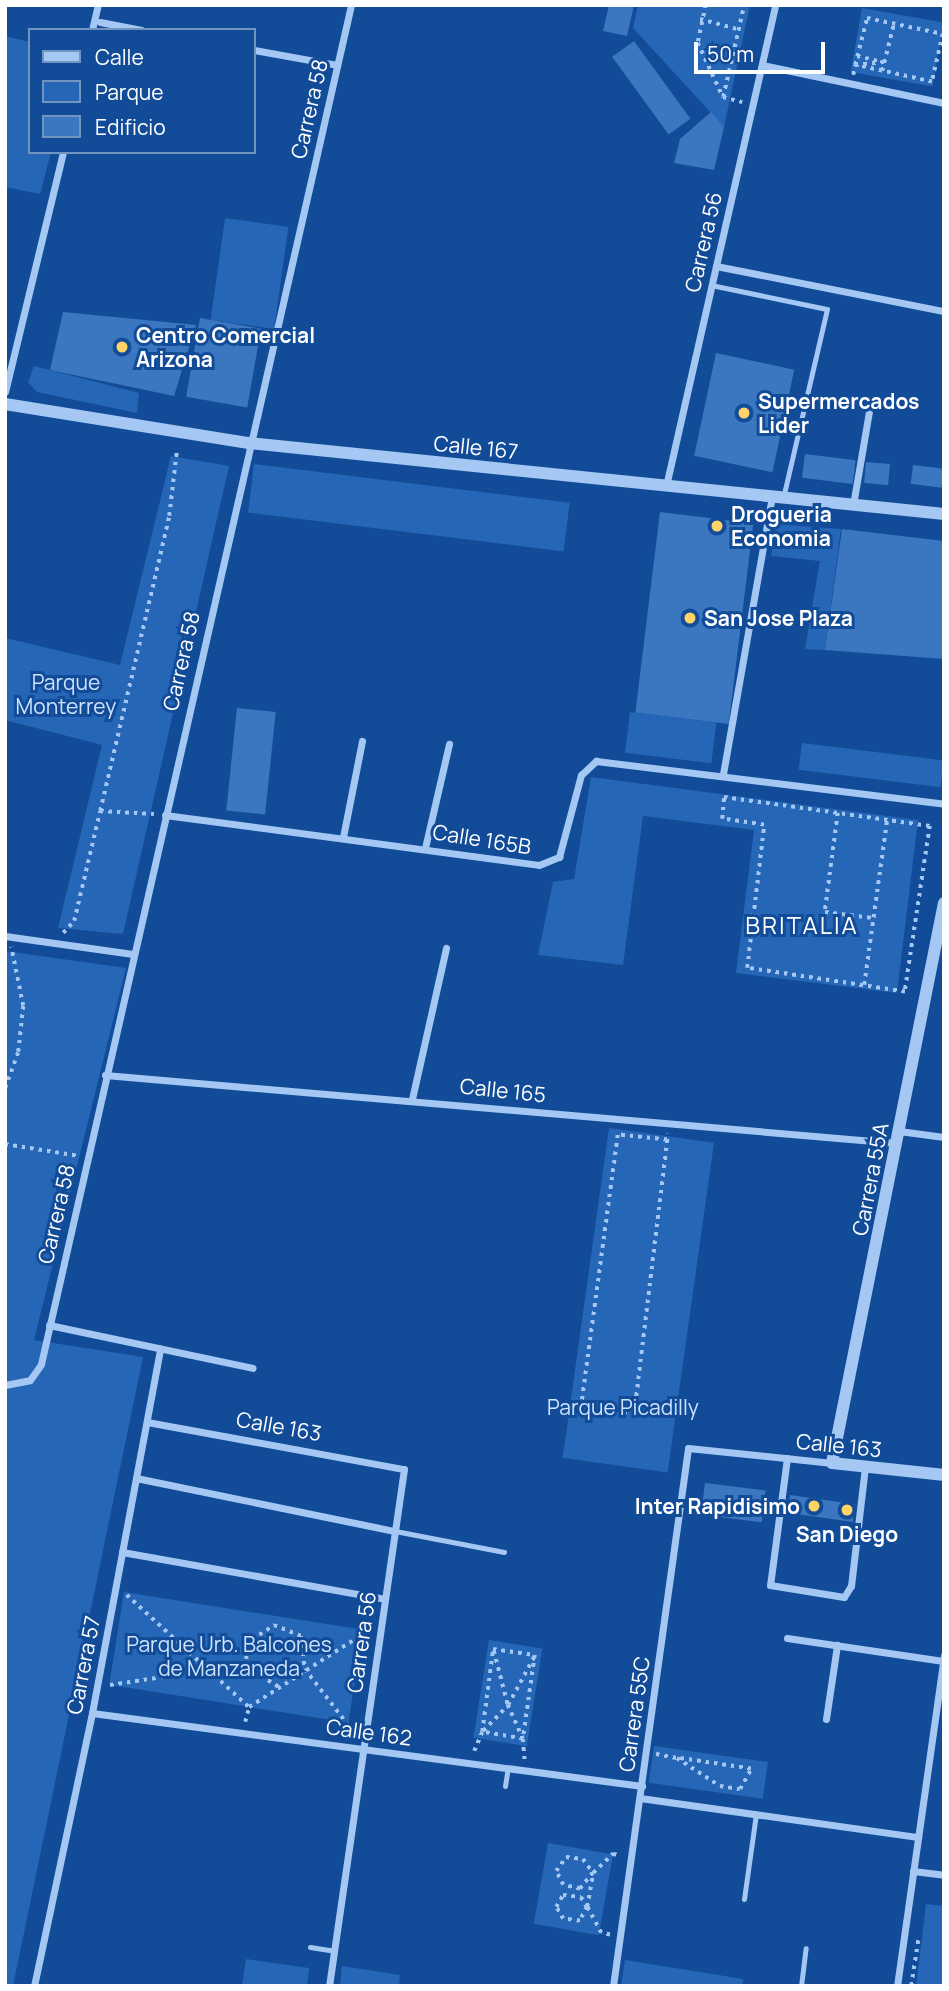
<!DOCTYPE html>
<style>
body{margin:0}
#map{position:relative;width:949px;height:1991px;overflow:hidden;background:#124c98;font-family:Manrope,sans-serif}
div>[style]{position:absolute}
.green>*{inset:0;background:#2566b6;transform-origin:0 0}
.building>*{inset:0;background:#3b76c0;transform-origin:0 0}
.path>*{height:3.5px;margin-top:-1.75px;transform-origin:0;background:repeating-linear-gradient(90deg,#a4c8f3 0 3.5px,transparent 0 8.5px)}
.service>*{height:5px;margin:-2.5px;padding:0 2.5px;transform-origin:2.5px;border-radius:2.5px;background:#a4c8f3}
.minor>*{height:7px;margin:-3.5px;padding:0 3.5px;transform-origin:3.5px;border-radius:3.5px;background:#a4c8f3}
.tertiary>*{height:12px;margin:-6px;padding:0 6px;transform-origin:6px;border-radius:6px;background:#a4c8f3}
.dots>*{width:19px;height:19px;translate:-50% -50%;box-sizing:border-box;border:4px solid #124c98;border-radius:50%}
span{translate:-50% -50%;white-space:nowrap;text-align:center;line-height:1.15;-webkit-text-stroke:6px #124c98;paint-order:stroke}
.street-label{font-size:21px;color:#fff}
.poi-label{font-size:21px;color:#fff;font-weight:700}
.left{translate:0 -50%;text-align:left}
.right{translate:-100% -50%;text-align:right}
.park-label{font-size:21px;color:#cce2fd}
.quarter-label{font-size:24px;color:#fff;letter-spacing:2px}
.frame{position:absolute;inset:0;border:7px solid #fff;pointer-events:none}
.legend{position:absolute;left:28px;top:28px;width:228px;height:126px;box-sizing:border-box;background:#124c98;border:2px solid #7194c1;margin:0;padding:9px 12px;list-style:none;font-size:21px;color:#fff}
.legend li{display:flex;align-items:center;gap:14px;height:35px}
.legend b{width:35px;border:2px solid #7194c1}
.scale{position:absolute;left:694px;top:42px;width:131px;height:32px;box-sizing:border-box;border:4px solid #fff;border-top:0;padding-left:9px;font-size:21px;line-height:24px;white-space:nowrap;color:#fff;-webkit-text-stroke:5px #124c98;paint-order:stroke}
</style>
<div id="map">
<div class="green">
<div style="clip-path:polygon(638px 5px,750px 5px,724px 127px,633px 28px)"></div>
<div style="left:862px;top:8px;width:83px;height:65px;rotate:10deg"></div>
<div style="clip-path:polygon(5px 36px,30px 42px,30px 152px,51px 152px,40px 194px,5px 187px)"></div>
<div style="left:225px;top:218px;width:64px;height:103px;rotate:8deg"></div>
<div style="clip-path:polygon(34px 366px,139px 393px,137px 413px,37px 392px,28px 382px)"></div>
<div style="clip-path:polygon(171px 456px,229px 466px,123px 934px,58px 928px,102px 745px,5px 720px,5px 638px,120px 665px)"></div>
<div style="left:254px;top:464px;width:318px;height:49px;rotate:7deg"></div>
<div style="clip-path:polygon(776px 524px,841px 529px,825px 650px,805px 649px,820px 561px,771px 556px)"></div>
<div style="left:630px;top:712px;width:87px;height:41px;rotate:7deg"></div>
<div style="left:802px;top:743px;width:143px;height:27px;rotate:7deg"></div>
<div style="clip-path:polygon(591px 777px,918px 820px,897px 993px,736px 973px,754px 830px,643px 816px,623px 965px,538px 955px,553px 882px,574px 879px)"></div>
<div style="clip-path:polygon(5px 951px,126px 968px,34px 1340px,143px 1357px,13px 1986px,5px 1986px)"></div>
<div style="left:609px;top:1128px;width:106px;height:333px;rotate:8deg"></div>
<div style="left:124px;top:1592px;width:242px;height:94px;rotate:9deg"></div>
<div style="left:489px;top:1640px;width:54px;height:99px;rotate:9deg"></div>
<div style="left:654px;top:1746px;width:115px;height:37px;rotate:8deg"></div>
<div style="left:548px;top:1843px;width:66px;height:82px;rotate:10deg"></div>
<div style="clip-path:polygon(926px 1904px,944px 1906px,944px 1986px,916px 1986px)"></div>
<div style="clip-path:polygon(246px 1959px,309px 1968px,307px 1986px,242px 1986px)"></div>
<div style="clip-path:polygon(625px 1960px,743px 1979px,742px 1986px,621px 1986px)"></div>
<div style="clip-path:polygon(342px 1966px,400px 1975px,399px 1986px,340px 1986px)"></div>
</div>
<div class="building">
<div style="clip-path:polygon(609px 5px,634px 5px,627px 36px,603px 31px)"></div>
<div style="left:634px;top:41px;width:96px;height:27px;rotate:54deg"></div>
<div style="clip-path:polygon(711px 112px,724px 127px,714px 170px,674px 163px,680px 139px)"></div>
<div style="clip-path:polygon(63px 312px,196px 325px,174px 396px,50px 370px)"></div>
<div style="left:200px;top:318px;width:62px;height:80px;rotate:10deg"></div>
<div style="left:716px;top:353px;width:80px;height:105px;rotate:12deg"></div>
<div style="left:805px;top:454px;width:51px;height:24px;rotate:7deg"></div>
<div style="left:866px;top:462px;width:24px;height:21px;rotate:5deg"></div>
<div style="left:913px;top:465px;width:31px;height:19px;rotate:7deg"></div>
<div style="left:660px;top:512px;width:94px;height:202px;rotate:7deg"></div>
<div style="clip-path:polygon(842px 529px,944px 541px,944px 659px,825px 650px)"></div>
<div style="left:237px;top:708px;width:39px;height:103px;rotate:6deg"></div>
<div style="left:705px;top:1483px;width:61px;height:32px;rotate:7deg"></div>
<div style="left:790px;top:1495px;width:66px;height:18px;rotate:8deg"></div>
</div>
<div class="path">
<div style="left:706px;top:5px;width:39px;rotate:102deg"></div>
<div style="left:698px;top:43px;width:60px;rotate:65.2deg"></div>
<div style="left:723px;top:97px;width:94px;rotate:-77.1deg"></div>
<div style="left:867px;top:18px;width:78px;rotate:11.9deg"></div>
<div style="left:943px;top:34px;width:49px;rotate:102.9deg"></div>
<div style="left:932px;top:82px;width:79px;rotate:-167.6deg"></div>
<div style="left:855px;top:65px;width:49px;rotate:-75.7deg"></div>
<div style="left:700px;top:19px;width:39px;rotate:15deg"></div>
<div style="left:857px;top:56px;width:23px;rotate:13deg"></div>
<div style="left:882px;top:71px;width:49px;rotate:-76deg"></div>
<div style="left:853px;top:75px;width:10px;rotate:-79deg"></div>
<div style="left:855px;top:65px;width:29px;rotate:-6deg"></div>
<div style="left:723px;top:97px;width:20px;rotate:15deg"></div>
<div style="left:724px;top:797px;width:208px;rotate:8deg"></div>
<div style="left:930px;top:826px;width:168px;rotate:98.6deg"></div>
<div style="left:905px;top:992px;width:160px;rotate:-171.4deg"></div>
<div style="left:747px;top:968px;width:144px;rotate:-83.2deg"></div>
<div style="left:764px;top:825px;width:42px;rotate:-171.9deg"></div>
<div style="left:722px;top:819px;width:22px;rotate:-85deg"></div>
<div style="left:100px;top:811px;width:54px;rotate:3.2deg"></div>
<div style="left:838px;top:813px;width:100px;rotate:97.5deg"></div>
<div style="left:825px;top:912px;width:48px;rotate:7.1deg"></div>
<div style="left:63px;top:933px;width:16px;rotate:-47deg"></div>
<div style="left:74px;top:921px;width:113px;rotate:-76.7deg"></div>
<div style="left:100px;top:811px;width:303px;rotate:-76.8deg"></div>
<div style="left:169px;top:516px;width:68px;rotate:-83.3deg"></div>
<div style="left:864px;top:985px;width:167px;rotate:-82.1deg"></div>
<div style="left:5px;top:1088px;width:38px;rotate:-70deg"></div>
<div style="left:18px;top:1052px;width:46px;rotate:-83.8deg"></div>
<div style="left:23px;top:1006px;width:60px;rotate:-101.5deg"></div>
<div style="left:667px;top:1140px;width:49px;rotate:-174.2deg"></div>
<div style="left:618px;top:1135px;width:275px;rotate:97.7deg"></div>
<div style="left:581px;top:1407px;width:53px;rotate:6.5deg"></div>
<div style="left:634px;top:1413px;width:281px;rotate:-83.1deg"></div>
<div style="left:5px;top:1144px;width:75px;rotate:9.2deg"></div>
<div style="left:127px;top:1595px;width:166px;rotate:42.6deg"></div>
<div style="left:249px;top:1707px;width:143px;rotate:-32.7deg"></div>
<div style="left:494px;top:1651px;width:56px;rotate:75.5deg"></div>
<div style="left:508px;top:1705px;width:55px;rotate:-61.6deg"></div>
<div style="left:110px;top:1685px;width:99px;rotate:-8.7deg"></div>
<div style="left:278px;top:1687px;width:36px;rotate:-148deg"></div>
<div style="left:247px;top:1668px;width:24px;rotate:-95deg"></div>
<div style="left:245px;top:1644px;width:35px;rotate:-33deg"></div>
<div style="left:274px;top:1625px;width:29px;rotate:22deg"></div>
<div style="left:301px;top:1636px;width:33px;rotate:83deg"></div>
<div style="left:305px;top:1669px;width:82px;rotate:52.4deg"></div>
<div style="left:245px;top:1722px;width:16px;rotate:-75deg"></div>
<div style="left:483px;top:1731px;width:36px;rotate:-46deg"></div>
<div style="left:508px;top:1705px;width:37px;rotate:66deg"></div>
<div style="left:523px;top:1739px;width:21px;rotate:85deg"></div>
<div style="left:474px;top:1751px;width:21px;rotate:-67deg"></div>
<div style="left:482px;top:1732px;width:84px;rotate:-82.5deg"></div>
<div style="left:493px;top:1649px;width:42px;rotate:8.1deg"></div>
<div style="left:535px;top:1655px;width:85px;rotate:98.1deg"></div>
<div style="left:523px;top:1739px;width:42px;rotate:-170.3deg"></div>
<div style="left:656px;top:1754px;width:21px;rotate:11deg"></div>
<div style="left:677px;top:1758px;width:51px;rotate:33.1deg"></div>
<div style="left:720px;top:1786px;width:20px;rotate:9deg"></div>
<div style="left:740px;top:1789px;width:23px;rotate:-61deg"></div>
<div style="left:751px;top:1769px;width:75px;rotate:-171.5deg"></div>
<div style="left:566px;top:1857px;width:17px;rotate:7deg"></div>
<div style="left:583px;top:1859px;width:17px;rotate:54deg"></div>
<div style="left:593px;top:1873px;width:21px;rotate:129deg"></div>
<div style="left:580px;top:1889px;width:17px;rotate:-167deg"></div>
<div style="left:563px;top:1885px;width:16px;rotate:-117deg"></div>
<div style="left:556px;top:1871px;width:17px;rotate:-54deg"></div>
<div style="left:563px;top:1895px;width:18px;rotate:6deg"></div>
<div style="left:581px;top:1897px;width:12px;rotate:59deg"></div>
<div style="left:587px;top:1907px;width:16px;rotate:117deg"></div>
<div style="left:580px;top:1921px;width:17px;rotate:-173deg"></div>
<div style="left:563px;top:1919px;width:14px;rotate:-120deg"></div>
<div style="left:556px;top:1907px;width:14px;rotate:-60deg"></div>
<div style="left:610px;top:1935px;width:9px;rotate:-167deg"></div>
<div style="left:601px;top:1933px;width:30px;rotate:-118deg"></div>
<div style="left:587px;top:1907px;width:35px;rotate:-80deg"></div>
<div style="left:593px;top:1873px;width:28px;rotate:-44deg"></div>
<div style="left:613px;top:1854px;width:6px;rotate:9deg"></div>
<div style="left:911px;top:1986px;width:47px;rotate:-81.3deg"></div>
</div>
<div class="service">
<div style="left:711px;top:285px;width:118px;rotate:11.7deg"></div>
<div style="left:827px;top:309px;width:194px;rotate:103.1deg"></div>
<div style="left:395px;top:1531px;width:111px;rotate:10.9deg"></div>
<div style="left:505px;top:1786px;width:18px;rotate:-81deg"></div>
<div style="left:744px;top:1899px;width:86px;rotate:-82deg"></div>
<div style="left:310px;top:1947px;width:24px;rotate:9deg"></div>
<div style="left:801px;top:1986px;width:38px;rotate:-83deg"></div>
</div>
<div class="minor">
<div style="left:100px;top:22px;width:42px;rotate:11deg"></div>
<div style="left:92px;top:30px;width:26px;rotate:-77deg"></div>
<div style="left:254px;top:50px;width:84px;rotate:10.2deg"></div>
<div style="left:762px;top:65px;width:186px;rotate:11.8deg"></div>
<div style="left:716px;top:266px;width:232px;rotate:11.2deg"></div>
<div style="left:5px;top:392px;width:247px;rotate:-76.4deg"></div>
<div style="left:666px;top:486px;width:493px;rotate:-77.2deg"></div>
<div style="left:853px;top:505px;width:107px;rotate:-80.3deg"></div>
<div style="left:723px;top:774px;width:281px;rotate:-80deg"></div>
<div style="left:165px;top:815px;width:377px;rotate:7.6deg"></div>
<div style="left:539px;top:865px;width:22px;rotate:-22deg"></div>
<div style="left:559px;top:857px;width:85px;rotate:-75deg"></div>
<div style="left:581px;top:775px;width:21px;rotate:-43deg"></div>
<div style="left:596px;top:761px;width:351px;rotate:7deg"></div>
<div style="left:343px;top:837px;width:98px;rotate:-78.8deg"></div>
<div style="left:425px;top:848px;width:107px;rotate:-77deg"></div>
<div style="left:5px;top:936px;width:129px;rotate:8deg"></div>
<div style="left:105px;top:1075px;width:794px;rotate:4.91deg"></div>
<div style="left:412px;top:1099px;width:155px;rotate:-77.3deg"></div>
<div style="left:899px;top:1131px;width:45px;rotate:7.6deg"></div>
<div style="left:49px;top:1325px;width:208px;rotate:11.9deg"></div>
<div style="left:5px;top:1385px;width:25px;rotate:-11deg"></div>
<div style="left:30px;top:1380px;width:19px;rotate:-55deg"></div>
<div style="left:41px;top:1364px;width:1394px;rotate:-77.15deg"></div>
<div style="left:147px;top:1422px;width:261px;rotate:10.4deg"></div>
<div style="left:404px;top:1469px;width:522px;rotate:98.25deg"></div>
<div style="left:787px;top:1458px;width:128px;rotate:97.6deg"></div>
<div style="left:770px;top:1585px;width:75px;rotate:9.2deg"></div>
<div style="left:844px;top:1597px;width:13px;rotate:-58deg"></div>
<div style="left:851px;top:1586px;width:120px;rotate:-83.3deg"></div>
<div style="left:136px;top:1478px;width:264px;rotate:11.6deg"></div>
<div style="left:122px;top:1552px;width:267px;rotate:10.1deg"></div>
<div style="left:787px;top:1638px;width:158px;rotate:8.4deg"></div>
<div style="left:92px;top:1713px;width:555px;rotate:7.56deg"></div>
<div style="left:826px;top:1719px;width:75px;rotate:-81.5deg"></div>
<div style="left:640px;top:1798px;width:281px;rotate:8deg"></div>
<div style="left:913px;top:1871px;width:31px;rotate:7deg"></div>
<div style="left:34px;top:1986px;width:279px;rotate:-78deg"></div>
<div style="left:92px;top:1713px;width:371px;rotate:-79.4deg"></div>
<div style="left:613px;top:1986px;width:543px;rotate:-82.06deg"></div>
<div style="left:688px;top:1448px;width:145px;rotate:5.9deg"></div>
<div style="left:897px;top:1986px;width:334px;rotate:-81.9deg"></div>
</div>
<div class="tertiary">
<div style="left:5px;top:404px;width:247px;rotate:9.1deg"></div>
<div style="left:249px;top:443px;width:699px;rotate:5.83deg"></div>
<div style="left:944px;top:903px;width:571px;rotate:101.31deg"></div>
<div style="left:832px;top:1463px;width:113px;rotate:6.1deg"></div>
</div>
<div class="dots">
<div style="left:122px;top:347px;background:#ffd366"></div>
<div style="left:744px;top:413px;background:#ffd366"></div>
<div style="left:717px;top:526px;background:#ffd366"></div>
<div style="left:690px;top:618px;background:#ffd366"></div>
<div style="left:814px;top:1506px;background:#ffd366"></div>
<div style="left:847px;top:1510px;background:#ffd366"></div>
</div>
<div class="street-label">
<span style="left:309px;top:109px;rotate:-77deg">Carrera 58</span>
<span style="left:703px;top:242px;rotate:-77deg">Carrera 56</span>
<span style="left:476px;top:447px;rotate:6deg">Calle 167</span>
<span style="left:181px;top:661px;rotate:-77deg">Carrera 58</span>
<span style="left:482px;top:839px;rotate:9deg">Calle 165B</span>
<span style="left:503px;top:1090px;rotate:6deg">Calle 165</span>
<span style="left:870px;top:1179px;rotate:-79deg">Carrera 55A</span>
<span style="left:56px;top:1214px;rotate:-77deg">Carrera 58</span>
<span style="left:279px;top:1426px;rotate:10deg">Calle 163</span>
<span style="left:839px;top:1445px;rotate:6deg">Calle 163</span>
<span style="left:361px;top:1642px;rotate:-82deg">Carrera 56</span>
<span style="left:83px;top:1665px;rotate:-79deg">Carrera 57</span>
<span style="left:634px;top:1714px;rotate:-82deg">Carrera 55C</span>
<span style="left:369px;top:1732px;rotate:8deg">Calle 162</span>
</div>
<div class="poi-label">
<span class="left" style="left:136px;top:347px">Centro Comercial<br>Arizona</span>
<span class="left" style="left:758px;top:413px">Supermercados<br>Lider</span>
<span class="left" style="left:731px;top:526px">Drogueria<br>Economia</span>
<span class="left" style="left:704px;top:618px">San Jose Plaza</span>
<span class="right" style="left:800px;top:1506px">Inter Rapidisimo</span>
<span style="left:847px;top:1534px">San Diego</span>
</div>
<div class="park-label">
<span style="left:66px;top:694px">Parque<br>Monterrey</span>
<span style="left:623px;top:1407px">Parque Picadilly</span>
<span style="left:229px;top:1656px">Parque Urb. Balcones<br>de Manzaneda</span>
</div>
<div class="quarter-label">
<span style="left:802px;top:925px">BRITALIA</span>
</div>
<div class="frame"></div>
<ul class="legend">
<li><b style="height:9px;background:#a4c8f3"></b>Calle</li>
<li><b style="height:19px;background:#2566b6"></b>Parque</li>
<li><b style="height:19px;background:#3b76c0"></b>Edificio</li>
</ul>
<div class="scale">50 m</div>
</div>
